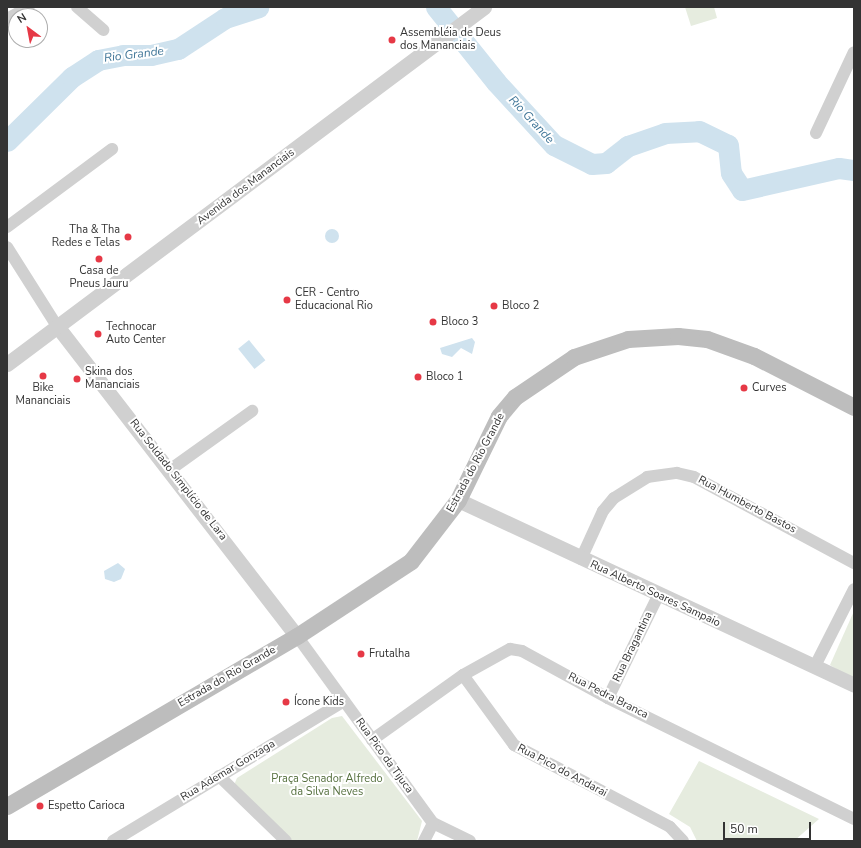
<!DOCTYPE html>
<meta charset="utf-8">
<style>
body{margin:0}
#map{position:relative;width:861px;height:848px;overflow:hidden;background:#fff;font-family:"Nunito Sans",sans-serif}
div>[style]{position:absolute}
.green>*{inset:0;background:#e6ecdf}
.water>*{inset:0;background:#cfe2ee;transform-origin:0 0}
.round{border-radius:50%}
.river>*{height:21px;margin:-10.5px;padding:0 10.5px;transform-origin:10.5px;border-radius:10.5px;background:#cfe2ee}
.minor>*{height:12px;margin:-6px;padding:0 6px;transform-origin:6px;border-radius:6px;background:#d0d0d0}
.tertiary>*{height:15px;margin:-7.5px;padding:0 7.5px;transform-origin:7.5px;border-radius:7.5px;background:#d0d0d0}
.secondary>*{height:17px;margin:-8.5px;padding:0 8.5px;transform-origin:8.5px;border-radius:8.5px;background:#bdbdbd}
.dots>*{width:11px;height:11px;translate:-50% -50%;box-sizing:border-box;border:2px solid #fff;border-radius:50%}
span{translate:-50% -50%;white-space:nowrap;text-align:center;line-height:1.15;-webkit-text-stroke:4px #fff;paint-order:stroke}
.poi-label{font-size:11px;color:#333}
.left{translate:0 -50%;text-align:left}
.right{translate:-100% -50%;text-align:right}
.street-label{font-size:11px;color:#333}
.park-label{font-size:11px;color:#56703f}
.water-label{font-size:12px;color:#3f7597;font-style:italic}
.frame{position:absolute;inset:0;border:8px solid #333;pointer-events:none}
.north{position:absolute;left:8px;top:8px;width:40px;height:40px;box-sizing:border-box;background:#fff;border:1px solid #adadad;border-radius:50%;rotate:328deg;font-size:11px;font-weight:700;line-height:16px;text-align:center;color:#333}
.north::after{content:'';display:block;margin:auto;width:14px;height:18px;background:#e63946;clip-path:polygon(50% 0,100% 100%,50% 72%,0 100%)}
.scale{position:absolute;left:723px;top:822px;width:88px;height:18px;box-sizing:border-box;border:2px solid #333;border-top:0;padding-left:5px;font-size:12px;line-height:14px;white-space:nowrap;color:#333;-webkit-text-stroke:3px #fff;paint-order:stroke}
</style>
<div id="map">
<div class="green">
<div style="clip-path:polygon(685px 7px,714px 7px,717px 18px,691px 26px)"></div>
<div style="clip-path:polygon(854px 611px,854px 680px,830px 665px)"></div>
<div style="clip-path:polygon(342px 716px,422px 821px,417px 841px,287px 841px,234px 785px,237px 778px,332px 718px)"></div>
<div style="clip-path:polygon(699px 761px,819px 819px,794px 841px,697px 841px,690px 827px,669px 814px)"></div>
</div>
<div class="water">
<div class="round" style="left:325px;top:229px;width:14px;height:14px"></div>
<div style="clip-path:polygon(472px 338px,475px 342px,472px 354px,461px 348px,452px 357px,442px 354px,440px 348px)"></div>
<div style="left:249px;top:340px;width:26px;height:14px;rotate:51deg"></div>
<div style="clip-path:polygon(118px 563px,125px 569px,121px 579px,114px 582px,105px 579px,104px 571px)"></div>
</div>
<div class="river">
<div style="left:436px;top:7px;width:96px;rotate:51.3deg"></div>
<div style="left:496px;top:82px;width:86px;rotate:47.4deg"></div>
<div style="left:554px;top:145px;width:42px;rotate:26.6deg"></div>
<div style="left:592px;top:164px;width:14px;rotate:-4deg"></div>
<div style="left:606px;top:163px;width:28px;rotate:-38deg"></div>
<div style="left:628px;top:146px;width:39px;rotate:-19deg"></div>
<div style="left:665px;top:133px;width:34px;rotate:-3deg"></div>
<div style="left:699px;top:131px;width:32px;rotate:26deg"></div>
<div style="left:728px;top:145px;width:28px;rotate:84deg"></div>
<div style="left:731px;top:173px;width:20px;rotate:57deg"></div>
<div style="left:742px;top:190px;width:99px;rotate:-12.8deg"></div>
<div style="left:839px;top:168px;width:15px;rotate:8deg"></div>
<div style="left:7px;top:141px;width:91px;rotate:-44.6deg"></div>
<div style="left:72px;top:77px;width:31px;rotate:-33deg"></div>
<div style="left:98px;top:60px;width:25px;rotate:-11deg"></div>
<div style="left:123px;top:55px;width:28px"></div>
<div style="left:151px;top:55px;width:28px;rotate:-13deg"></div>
<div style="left:178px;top:49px;width:56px;rotate:-33.4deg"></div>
<div style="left:225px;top:18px;width:35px;rotate:-18deg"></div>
</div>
<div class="minor">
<div style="left:77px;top:7px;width:35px;rotate:41deg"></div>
<div style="left:7px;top:19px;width:25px;rotate:-29deg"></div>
<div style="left:816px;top:133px;width:89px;rotate:-64.9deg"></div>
<div style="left:7px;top:227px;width:131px;rotate:-36.6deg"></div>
<div style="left:7px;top:247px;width:93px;rotate:57.7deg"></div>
<div style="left:171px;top:469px;width:100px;rotate:-35.6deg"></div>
<div style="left:581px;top:559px;width:53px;rotate:-65.4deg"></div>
<div style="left:603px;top:511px;width:17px;rotate:-50deg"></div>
<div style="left:614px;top:498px;width:39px;rotate:-32deg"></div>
<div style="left:647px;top:477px;width:30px;rotate:-8deg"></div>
<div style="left:677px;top:473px;width:17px;rotate:13deg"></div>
<div style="left:694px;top:477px;width:182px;rotate:28.3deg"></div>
<div style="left:297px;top:636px;width:231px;rotate:54deg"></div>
<div style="left:433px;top:823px;width:41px;rotate:25.9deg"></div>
<div style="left:815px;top:666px;width:86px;rotate:-63.1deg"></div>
<div style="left:463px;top:675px;width:87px;rotate:53.9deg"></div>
<div style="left:514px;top:745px;width:176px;rotate:27.7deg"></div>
<div style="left:670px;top:827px;width:19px;rotate:47deg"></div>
<div style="left:608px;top:698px;width:114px;rotate:-63.9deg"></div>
<div style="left:372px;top:740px;width:112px;rotate:-35.5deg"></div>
<div style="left:463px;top:675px;width:54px;rotate:-29deg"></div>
<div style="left:510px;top:649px;width:12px;rotate:9deg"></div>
<div style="left:522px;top:651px;width:98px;rotate:28.7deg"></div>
<div style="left:608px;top:698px;width:274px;rotate:26.2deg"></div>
<div style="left:219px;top:776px;width:93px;rotate:44.1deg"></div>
<div style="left:113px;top:841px;width:270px;rotate:-31.2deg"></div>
<div style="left:424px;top:841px;width:20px;rotate:-63deg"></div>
</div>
<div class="tertiary">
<div style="left:57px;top:326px;width:392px;rotate:52.3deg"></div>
<div style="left:7px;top:364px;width:596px;rotate:-36.81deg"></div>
<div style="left:458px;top:500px;width:437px;rotate:25deg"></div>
</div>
<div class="secondary">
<div style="left:7px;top:806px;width:336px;rotate:-30.4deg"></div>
<div style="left:297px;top:636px;width:136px;rotate:-33.3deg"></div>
<div style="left:411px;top:561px;width:77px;rotate:-52.4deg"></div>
<div style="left:458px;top:500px;width:93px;rotate:-64deg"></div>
<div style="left:499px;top:416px;width:25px;rotate:-50deg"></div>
<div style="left:515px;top:397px;width:71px;rotate:-34.1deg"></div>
<div style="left:574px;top:357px;width:57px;rotate:-18.4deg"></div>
<div style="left:628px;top:339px;width:50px;rotate:-3.4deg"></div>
<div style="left:678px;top:336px;width:29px;rotate:6deg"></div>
<div style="left:707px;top:339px;width:50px;rotate:19.9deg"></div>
<div style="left:754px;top:356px;width:112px;rotate:27deg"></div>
</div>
<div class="dots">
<div style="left:392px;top:40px;background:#e63946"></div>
<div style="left:128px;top:237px;background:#e63946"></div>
<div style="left:99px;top:259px;background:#e63946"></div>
<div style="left:287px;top:300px;background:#e63946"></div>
<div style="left:494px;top:306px;background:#e63946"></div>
<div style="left:433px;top:322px;background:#e63946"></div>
<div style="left:98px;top:334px;background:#e63946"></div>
<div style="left:43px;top:376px;background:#e63946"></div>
<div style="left:418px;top:377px;background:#e63946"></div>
<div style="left:77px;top:379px;background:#e63946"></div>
<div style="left:744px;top:388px;background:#e63946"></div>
<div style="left:361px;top:654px;background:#e63946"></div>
<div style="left:286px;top:702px;background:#e63946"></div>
<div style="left:40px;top:806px;background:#e63946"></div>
</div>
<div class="poi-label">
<span class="left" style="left:400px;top:40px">Assembléia de Deus<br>dos Mananciais</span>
<span class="right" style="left:120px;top:237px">Tha &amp; Tha<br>Redes e Telas</span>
<span style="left:99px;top:278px">Casa de<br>Pneus Jauru</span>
<span class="left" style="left:295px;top:300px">CER - Centro<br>Educacional Rio</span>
<span class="left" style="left:502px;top:306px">Bloco 2</span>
<span class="left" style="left:441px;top:322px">Bloco 3</span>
<span class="left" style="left:106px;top:334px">Technocar<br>Auto Center</span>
<span class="left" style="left:85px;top:379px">Skina dos<br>Mananciais</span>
<span class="left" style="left:426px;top:377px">Bloco 1</span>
<span class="left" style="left:752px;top:388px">Curves</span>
<span style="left:43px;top:395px">Bike<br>Mananciais</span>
<span class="left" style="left:369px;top:654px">Frutalha</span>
<span class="left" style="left:294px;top:702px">Ícone Kids</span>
<span class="left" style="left:48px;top:806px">Espetto Carioca</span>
</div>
<div class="street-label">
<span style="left:246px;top:187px;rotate:-37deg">Avenida dos Mananciais</span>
<span style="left:476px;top:463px;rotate:-62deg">Estrada do Rio Grande</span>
<span style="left:178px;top:480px;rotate:52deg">Rua Soldado Simplício de Lara</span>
<span style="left:747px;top:505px;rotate:28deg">Rua Humberto Bastos</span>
<span style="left:655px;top:594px;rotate:25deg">Rua Alberto Soares Sampaio</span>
<span style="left:633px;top:647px;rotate:-64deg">Rua Bragantina</span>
<span style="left:227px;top:677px;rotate:-30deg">Estrada do Rio Grande</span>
<span style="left:608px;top:696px;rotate:27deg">Rua Pedra Branca</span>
<span style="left:384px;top:756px;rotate:54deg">Rua Pico da Tijuca</span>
<span style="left:228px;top:771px;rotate:-31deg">Rua Ademar Gonzaga</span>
<span style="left:562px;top:771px;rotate:28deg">Rua Pico do Andarai</span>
</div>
<div class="park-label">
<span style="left:327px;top:786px">Praça Senador Alfredo<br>da Silva Neves</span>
</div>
<div class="water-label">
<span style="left:134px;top:55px;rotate:-7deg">Rio Grande</span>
<span style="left:531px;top:120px;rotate:47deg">Rio Grande</span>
</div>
<div class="frame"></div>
<div class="north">N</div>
<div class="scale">50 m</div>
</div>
